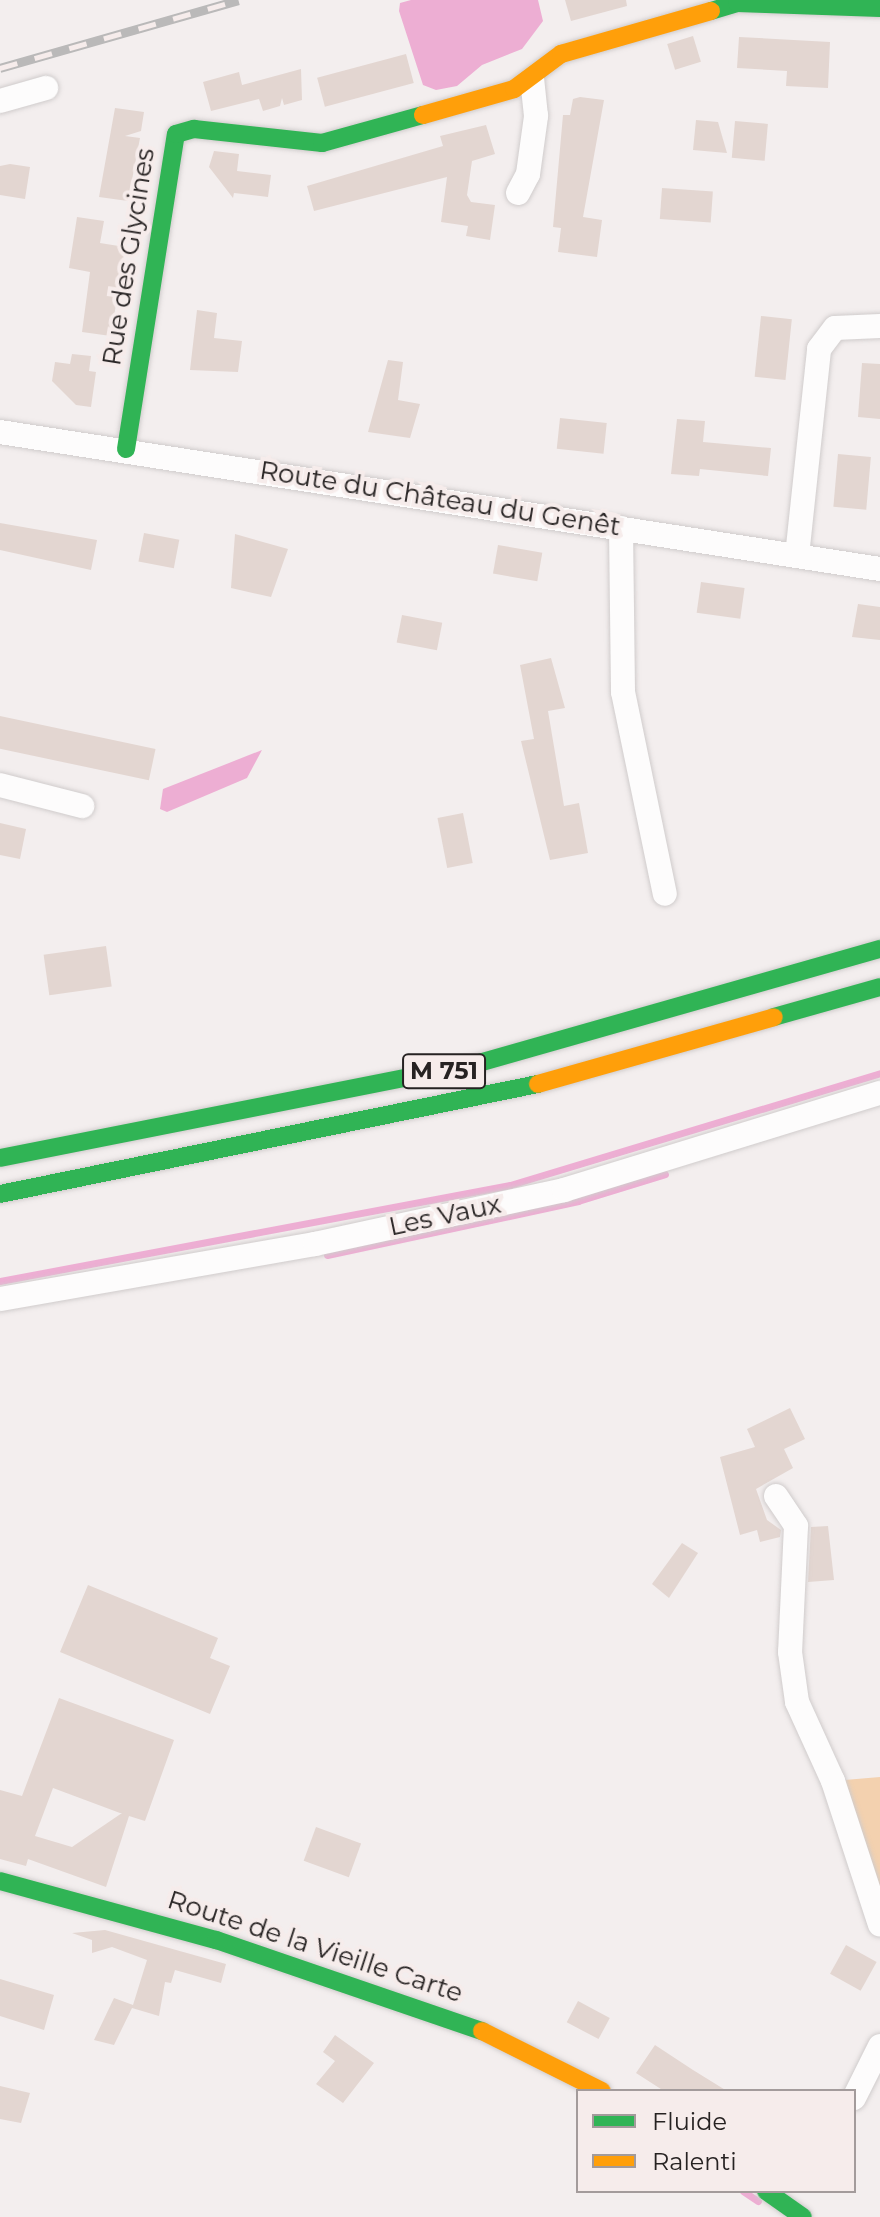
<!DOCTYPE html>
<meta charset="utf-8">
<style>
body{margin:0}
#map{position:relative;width:880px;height:2217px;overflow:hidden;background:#f3eeee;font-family:Montserrat,sans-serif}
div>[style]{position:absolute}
.green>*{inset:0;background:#f3d1af}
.water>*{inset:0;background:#edaed3}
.stream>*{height:7px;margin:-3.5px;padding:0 3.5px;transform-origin:3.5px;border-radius:3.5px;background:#edaed3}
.building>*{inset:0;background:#e3d6d1;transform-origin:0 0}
.roads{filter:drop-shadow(0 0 2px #d0cccc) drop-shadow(0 0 2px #d0cccc)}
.street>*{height:24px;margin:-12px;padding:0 12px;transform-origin:12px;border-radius:12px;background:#fdfcfc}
.fast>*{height:18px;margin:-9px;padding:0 9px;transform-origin:9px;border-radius:9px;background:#30b455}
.slow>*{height:18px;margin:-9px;padding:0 9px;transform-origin:9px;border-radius:9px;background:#ff9f0a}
.rail>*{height:9px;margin-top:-4.5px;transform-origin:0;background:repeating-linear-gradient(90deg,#f6eceb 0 18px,#bab9b9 0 36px);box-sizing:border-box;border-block:2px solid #bab9b9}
span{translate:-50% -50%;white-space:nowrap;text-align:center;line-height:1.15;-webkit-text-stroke:8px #f6eceb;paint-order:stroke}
.shield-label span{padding:2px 6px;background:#f6eceb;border:2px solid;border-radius:6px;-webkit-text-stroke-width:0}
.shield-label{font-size:24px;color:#262222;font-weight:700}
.street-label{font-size:26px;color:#262222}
.legend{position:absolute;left:576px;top:2089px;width:280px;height:104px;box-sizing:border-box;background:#f6eceb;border:2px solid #a39b9b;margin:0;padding:10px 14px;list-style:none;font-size:24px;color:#262222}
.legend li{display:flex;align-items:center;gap:16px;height:40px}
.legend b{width:40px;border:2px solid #a39b9b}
</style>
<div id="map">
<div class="green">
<div style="clip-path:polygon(880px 1777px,880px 1925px,833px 1781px)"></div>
</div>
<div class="water">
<div style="clip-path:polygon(411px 0,538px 0,543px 21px,522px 49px,482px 65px,457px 86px,436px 90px,423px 85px,399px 11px,400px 3px)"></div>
<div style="clip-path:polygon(262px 750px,247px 778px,167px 812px,160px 809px,163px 789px)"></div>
</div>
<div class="stream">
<div style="left:327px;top:1255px;width:257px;rotate:-12.1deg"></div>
<div style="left:578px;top:1201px;width:91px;rotate:-17.2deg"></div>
<div style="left:0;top:1281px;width:519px;rotate:-10.66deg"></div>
<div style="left:510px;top:1185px;width:387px;rotate:-16.8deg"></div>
<div style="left:743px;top:2191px;width:18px;rotate:34deg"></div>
</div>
<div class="building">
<div style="clip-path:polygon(565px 0,626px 0,627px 6px,571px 21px)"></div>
<div style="left:693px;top:36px;width:27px;height:27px;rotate:73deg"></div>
<div style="clip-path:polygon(739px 37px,830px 42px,828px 88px,786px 86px,787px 71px,737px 68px)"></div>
<div style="left:406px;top:54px;width:30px;height:92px;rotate:75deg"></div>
<div style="clip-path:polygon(301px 69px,302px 100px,284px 105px,282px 98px,280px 106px,263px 111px,259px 99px,211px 111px,203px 82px,239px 72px,242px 85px)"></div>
<div style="clip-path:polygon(580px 97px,604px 100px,583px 217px,602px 220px,597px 257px,558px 252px,561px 228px,553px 227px,563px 115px,570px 115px,573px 99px)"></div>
<div style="clip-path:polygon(115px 108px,144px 112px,141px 131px,125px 136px,140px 138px,128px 201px,99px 197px)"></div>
<div style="clip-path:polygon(696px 120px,718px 122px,727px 153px,693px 150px)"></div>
<div style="left:735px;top:121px;width:33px;height:37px;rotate:5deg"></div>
<div style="clip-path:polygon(486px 125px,495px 154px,472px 161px,467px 195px,471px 202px,495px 205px,490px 240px,466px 236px,468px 226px,441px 222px,447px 177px,314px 211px,307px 186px,443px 146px,440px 136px)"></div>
<div style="clip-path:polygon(214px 151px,239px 154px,237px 171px,271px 175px,268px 197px,234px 193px,233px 198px,209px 167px)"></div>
<div style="clip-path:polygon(10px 164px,30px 167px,25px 199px,0 195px,0 166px)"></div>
<div style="left:662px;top:188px;width:51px;height:31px;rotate:4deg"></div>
<div style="clip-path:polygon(77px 217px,104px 221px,100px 243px,125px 247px,111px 336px,82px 332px,90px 272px,69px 268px)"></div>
<div style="clip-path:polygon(197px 310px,217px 313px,214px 338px,242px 341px,238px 372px,190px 370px)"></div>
<div style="left:761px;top:316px;width:31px;height:61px;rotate:6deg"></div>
<div style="clip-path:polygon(72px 354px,91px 356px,89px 371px,96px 372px,91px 407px,76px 405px,52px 381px,55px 362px,70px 364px)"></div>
<div style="clip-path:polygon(388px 360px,403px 362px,398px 400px,420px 404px,410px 438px,368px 432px)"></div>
<div style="clip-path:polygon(862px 363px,880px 364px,880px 419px,858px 417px)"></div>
<div style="left:560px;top:418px;width:47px;height:31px;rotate:6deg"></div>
<div style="clip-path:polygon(677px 419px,705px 421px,703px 442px,771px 448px,768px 476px,700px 469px,699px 476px,671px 474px)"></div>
<div style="left:838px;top:454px;width:33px;height:53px;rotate:5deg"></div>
<div style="clip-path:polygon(0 523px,97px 540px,91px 570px,0 550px)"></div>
<div style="left:144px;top:533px;width:36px;height:29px;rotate:11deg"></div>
<div style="clip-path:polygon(235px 534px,288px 549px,271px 597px,231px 588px)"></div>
<div style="left:498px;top:545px;width:45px;height:29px;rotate:10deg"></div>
<div style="left:701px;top:582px;width:44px;height:31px;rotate:8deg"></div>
<div style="clip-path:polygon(858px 604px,880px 607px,880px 640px,852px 637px)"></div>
<div style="left:402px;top:615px;width:41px;height:28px;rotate:11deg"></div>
<div style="clip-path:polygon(551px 658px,565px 708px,548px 711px,564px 806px,579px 803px,588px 853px,550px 860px,521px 741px,534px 739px,520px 665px)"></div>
<div style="left:0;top:716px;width:159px;height:32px;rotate:12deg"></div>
<div style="left:463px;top:813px;width:51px;height:26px;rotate:79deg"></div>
<div style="clip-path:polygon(0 823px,26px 829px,20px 859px,0 855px)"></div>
<div style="left:106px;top:946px;width:41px;height:63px;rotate:82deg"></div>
<div style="clip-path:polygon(790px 1408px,805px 1439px,784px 1449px,793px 1468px,756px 1489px,767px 1520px,781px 1530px,780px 1537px,760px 1542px,757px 1530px,740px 1535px,720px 1457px,755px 1447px,747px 1429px)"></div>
<div style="clip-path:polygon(828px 1526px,834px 1580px,808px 1582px,811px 1527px)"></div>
<div style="clip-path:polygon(682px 1543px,698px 1553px,669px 1598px,652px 1584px)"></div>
<div style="clip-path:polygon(88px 1585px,218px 1638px,210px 1658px,230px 1666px,210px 1714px,60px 1652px)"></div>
<div style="clip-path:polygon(evenodd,59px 1698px,174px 1740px,145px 1821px,129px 1816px,106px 1887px,28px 1859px,26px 1866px,0 1859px,0 1790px,22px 1796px,59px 1698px,53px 1788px,120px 1813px,122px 1813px,72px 1847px,35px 1836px,53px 1788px)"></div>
<div style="left:316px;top:1827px;width:48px;height:36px;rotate:20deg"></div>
<div style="clip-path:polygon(105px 1930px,226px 1964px,221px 1983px,175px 1970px,171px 1983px,165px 1982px,159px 2016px,132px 2008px,114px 2045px,94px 2040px,114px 1998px,133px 2005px,147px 1960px,112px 1947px,92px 1953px,92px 1940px,72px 1933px)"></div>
<div style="left:846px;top:1945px;width:35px;height:33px;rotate:29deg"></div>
<div style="clip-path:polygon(0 1979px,54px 1995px,44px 2030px,0 2016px)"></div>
<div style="left:578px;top:2001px;width:36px;height:24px;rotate:28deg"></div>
<div style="clip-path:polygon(335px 2035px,374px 2063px,343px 2103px,316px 2084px,335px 2061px,323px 2052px)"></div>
<div style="clip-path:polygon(655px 2045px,693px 2070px,727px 2091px,664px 2091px,636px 2073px)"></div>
<div style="clip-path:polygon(0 2086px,30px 2093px,21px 2123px,0 2119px)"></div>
</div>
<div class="roads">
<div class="street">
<div style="left:0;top:101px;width:48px;rotate:-15.8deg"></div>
<div style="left:518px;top:193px;width:21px;rotate:-62deg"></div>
<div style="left:528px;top:174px;width:59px;rotate:-82.1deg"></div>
<div style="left:536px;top:116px;width:36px;rotate:-96deg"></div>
<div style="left:0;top:432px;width:891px;rotate:8.85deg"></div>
<div style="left:621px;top:528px;width:164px;rotate:89.3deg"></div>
<div style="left:623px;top:692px;width:206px;rotate:78.3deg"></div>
<div style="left:797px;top:556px;width:208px;rotate:-83.9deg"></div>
<div style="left:819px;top:349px;width:26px;rotate:-53deg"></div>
<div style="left:835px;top:328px;width:45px;rotate:-2.5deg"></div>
<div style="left:0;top:785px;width:85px;rotate:14.4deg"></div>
<div style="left:0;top:1299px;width:320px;rotate:-9.9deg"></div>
<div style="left:315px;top:1244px;width:255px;rotate:-12.2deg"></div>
<div style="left:564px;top:1190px;width:331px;rotate:-17.1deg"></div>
<div style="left:776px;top:1496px;width:36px;rotate:56deg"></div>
<div style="left:796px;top:1526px;width:126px;rotate:92.7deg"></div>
<div style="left:790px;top:1652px;width:50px;rotate:82deg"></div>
<div style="left:797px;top:1702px;width:87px;rotate:65.5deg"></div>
<div style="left:833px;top:1781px;width:151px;rotate:71.9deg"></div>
<div style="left:854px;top:2098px;width:58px;rotate:-63.4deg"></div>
</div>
<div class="fast">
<div style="left:711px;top:11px;width:27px;rotate:-17deg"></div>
<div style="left:737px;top:3px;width:143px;rotate:2deg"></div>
<div style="left:126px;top:449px;width:319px;rotate:-81deg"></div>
<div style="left:176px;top:134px;width:19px;rotate:-16deg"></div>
<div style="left:194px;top:129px;width:129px;rotate:6.2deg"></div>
<div style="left:322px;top:143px;width:105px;rotate:-15.5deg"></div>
<div style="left:774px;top:1017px;width:110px;rotate:-15.8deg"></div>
<div style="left:0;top:1158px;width:488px;rotate:-11.2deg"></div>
<div style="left:479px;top:1063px;width:417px;rotate:-15.9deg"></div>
<div style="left:0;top:1194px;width:549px;rotate:-11.56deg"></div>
<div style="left:0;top:1881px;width:224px;rotate:15.3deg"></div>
<div style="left:216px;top:1940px;width:281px;rotate:18.9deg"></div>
<div style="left:766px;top:2191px;width:45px;rotate:35.1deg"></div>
</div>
<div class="slow">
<div style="left:423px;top:115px;width:95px;rotate:-15.9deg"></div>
<div style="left:514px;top:89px;width:59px;rotate:-36.7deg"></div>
<div style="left:561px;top:54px;width:156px;rotate:-16deg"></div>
<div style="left:538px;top:1084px;width:245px;rotate:-15.8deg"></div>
<div style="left:482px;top:2031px;width:134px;rotate:26.6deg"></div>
</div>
</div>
<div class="rail">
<div style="left:0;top:68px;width:248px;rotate:-15.9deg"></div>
</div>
<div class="shield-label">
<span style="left:444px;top:1071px">M 751</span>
</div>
<div class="street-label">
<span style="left:129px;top:257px;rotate:-81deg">Rue des Glycines</span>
<span style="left:440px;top:499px;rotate:9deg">Route du Château du Genêt</span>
<span style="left:445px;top:1216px;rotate:-12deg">Les Vaux</span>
<span style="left:315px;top:1947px;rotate:18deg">Route de la Vieille Carte</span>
</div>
<ul class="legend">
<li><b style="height:10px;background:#30b455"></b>Fluide</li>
<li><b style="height:10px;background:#ff9f0a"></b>Ralenti</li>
</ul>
</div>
